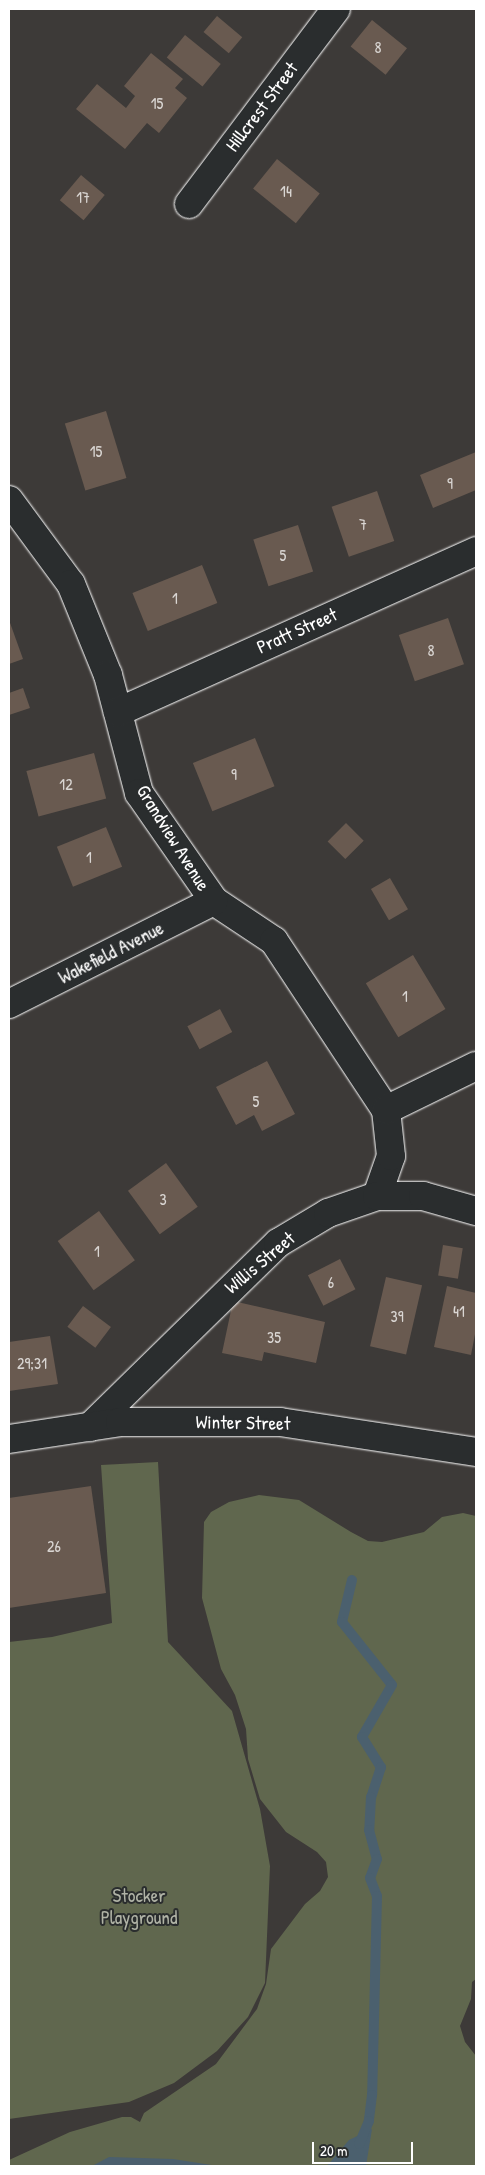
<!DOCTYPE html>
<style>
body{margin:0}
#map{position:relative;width:485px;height:2175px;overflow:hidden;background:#3d3a38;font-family:"Patrick Hand",sans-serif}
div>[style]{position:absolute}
.green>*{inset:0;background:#60674e}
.water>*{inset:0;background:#4b606e}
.stream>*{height:10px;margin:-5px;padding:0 5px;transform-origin:5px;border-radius:5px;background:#4b606e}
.building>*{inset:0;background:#695a50;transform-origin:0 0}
.roads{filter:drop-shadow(0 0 1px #fff) drop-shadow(0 0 1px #fff)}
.minor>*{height:28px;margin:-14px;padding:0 14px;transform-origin:14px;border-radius:14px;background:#2a2d2e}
.primary>*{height:28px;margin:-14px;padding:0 14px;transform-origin:14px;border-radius:14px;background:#2a2d2e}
span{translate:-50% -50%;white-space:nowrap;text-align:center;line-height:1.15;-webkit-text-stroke:4px #2a2d2e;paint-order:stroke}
.number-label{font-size:16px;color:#dad6d3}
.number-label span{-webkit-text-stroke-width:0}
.street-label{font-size:19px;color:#fff}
.park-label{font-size:19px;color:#b0b3a6}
.frame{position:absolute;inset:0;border:10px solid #fff;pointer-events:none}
.scale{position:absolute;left:312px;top:2142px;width:101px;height:22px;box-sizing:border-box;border:2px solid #fff;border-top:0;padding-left:6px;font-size:15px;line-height:18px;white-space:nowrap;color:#fff;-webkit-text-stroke:4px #2a2d2e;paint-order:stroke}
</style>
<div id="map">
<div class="green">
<div style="clip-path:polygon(158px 1462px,168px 1642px,232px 1711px,260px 1809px,270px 1866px,265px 1983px,248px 2017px,217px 2051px,174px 2083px,129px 2102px,9px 2119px,9px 1642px,52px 1637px,112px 1623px,101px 1465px)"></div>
<div style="clip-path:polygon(259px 1495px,299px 1500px,351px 1532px,368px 1541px,382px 1542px,424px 1532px,442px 1517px,463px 1513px,476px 1516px,476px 1979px,472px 1982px,471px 1999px,460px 2026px,465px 2042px,476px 2056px,476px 2166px,9px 2166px,9px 2160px,70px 2132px,122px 2117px,131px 2117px,140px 2122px,144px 2113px,216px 2064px,257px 2009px,266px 1984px,271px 1949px,305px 1904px,320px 1891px,328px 1877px,326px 1862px,317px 1852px,286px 1832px,260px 1799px,248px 1759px,246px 1729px,235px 1695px,221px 1669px,202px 1598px,204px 1522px,211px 1512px,229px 1502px)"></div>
</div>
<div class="water">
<div style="clip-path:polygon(372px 2129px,366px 2166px,327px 2166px,349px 2140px)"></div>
<div style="clip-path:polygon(109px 2157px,173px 2159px,218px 2166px,92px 2166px)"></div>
</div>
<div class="stream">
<div style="left:352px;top:1580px;width:43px;rotate:103.4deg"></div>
<div style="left:342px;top:1622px;width:80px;rotate:51.6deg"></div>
<div style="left:392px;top:1685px;width:60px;rotate:120deg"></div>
<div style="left:362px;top:1737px;width:36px;rotate:58deg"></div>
<div style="left:381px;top:1767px;width:32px;rotate:108deg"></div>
<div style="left:371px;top:1797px;width:33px;rotate:93deg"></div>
<div style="left:369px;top:1830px;width:30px;rotate:75deg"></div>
<div style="left:377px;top:1859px;width:20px;rotate:110deg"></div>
<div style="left:370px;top:1878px;width:19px;rotate:69deg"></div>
<div style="left:377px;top:1896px;width:199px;rotate:91.4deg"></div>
<div style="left:372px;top:2095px;width:26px;rotate:97deg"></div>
<div style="left:369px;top:2121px;width:25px;rotate:113deg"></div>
</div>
<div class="building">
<div style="left:217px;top:16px;width:33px;height:21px;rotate:40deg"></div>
<div style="left:372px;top:20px;width:45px;height:34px;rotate:39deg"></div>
<div style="left:185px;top:35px;width:46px;height:29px;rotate:39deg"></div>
<div style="clip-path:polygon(151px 53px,183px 79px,175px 88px,187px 98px,159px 133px,147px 123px,125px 149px,76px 109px,97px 84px,126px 108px,135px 96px,124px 86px)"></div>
<div style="left:277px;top:159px;width:55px;height:38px;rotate:39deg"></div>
<div style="left:81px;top:175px;width:31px;height:33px;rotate:40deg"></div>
<div style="left:106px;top:411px;width:70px;height:43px;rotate:73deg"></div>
<div style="clip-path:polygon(476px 452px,476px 490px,433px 508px,420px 475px)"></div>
<div style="left:377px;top:491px;width:53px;height:48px;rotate:71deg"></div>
<div style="left:298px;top:525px;width:49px;height:47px;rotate:72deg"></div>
<div style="left:202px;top:565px;width:41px;height:75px;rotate:68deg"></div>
<div style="left:448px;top:618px;width:49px;height:52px;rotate:71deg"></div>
<div style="clip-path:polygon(9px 620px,23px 659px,9px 664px)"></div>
<div style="clip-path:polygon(23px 688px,30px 708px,9px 715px,9px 693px)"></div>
<div style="left:255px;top:738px;width:52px;height:67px;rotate:68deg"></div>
<div style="left:94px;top:753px;width:47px;height:70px;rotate:75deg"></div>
<div style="left:346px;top:823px;width:25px;height:26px;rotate:45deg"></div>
<div style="left:106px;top:827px;width:43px;height:53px;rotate:68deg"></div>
<div style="left:390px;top:878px;width:36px;height:22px;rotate:60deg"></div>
<div style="left:413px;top:955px;width:63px;height:55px;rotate:59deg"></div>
<div style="left:220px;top:1009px;width:26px;height:37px;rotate:62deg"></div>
<div style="clip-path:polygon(267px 1061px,295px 1114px,262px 1131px,254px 1115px,236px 1125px,216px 1087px)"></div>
<div style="left:166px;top:1163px;width:54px;height:47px;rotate:54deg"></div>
<div style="left:99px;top:1211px;width:61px;height:51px;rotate:54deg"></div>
<div style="left:443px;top:1245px;width:20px;height:31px;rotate:9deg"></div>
<div style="left:340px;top:1259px;width:34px;height:36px;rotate:63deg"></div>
<div style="left:386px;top:1277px;width:37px;height:71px;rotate:13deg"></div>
<div style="clip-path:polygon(447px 1286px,476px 1293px,476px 1329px,471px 1355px,434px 1347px)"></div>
<div style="clip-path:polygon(233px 1301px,325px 1322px,316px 1363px,264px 1352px,262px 1361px,222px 1353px)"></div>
<div style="left:83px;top:1306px;width:35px;height:26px;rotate:37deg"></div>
<div style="clip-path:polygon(50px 1336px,58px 1384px,9px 1391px,9px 1342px)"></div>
<div style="clip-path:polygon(91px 1486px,106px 1593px,9px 1608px,9px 1498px)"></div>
</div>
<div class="roads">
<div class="minor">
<div style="left:189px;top:204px;width:244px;rotate:-53deg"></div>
<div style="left:9px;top:500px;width:104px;rotate:53.6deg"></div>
<div style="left:71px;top:584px;width:98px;rotate:67.9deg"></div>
<div style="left:108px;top:675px;width:122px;rotate:75.3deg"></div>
<div style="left:139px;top:793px;width:131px;rotate:55.2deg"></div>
<div style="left:214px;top:901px;width:72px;rotate:33.7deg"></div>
<div style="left:274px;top:941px;width:203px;rotate:56.5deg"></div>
<div style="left:118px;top:712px;width:393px;rotate:-24.2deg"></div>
<div style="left:9px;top:1004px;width:229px;rotate:-26.7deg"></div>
<div style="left:377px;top:1196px;width:42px;rotate:-70.7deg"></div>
<div style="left:391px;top:1156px;width:46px;rotate:-96.2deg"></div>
<div style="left:386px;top:1110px;width:100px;rotate:-26.1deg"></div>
<div style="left:90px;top:1427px;width:263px;rotate:-44.4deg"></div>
<div style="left:278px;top:1243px;width:58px;rotate:-31deg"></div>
<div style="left:328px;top:1213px;width:52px;rotate:-19.1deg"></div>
<div style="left:377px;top:1196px;width:46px"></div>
<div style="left:423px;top:1196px;width:55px;rotate:15.8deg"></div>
</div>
<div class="primary">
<div style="left:9px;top:1439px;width:112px;rotate:-8.7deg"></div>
<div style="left:120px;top:1422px;width:160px"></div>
<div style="left:280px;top:1422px;width:198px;rotate:8.7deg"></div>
</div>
</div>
<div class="number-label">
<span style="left:378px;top:47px">8</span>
<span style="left:157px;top:103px">15</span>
<span style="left:286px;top:191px">14</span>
<span style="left:83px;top:197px">17</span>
<span style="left:96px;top:451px">15</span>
<span style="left:450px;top:483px">9</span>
<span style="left:363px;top:524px">7</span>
<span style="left:283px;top:555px">5</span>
<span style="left:175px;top:598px">1</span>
<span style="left:431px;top:650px">8</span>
<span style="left:234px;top:774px">9</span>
<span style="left:66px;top:784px">12</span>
<span style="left:89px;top:857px">1</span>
<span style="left:405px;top:996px">1</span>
<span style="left:256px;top:1101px">5</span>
<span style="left:163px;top:1199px">3</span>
<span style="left:97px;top:1251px">1</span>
<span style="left:331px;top:1282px">6</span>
<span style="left:459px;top:1311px">41</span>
<span style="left:397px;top:1316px">39</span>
<span style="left:274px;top:1337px">35</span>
<span style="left:32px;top:1363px">29;31</span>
<span style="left:54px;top:1546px">26</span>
</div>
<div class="street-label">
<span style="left:262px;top:107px;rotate:-53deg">Hillcrest Street</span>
<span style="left:297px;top:631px;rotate:-24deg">Pratt Street</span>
<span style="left:173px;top:838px;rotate:58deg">Grandview Avenue</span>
<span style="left:111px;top:953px;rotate:-27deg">Wakefield Avenue</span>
<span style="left:260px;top:1263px;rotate:-40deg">Willis Street</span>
<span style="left:243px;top:1423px;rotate:1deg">Winter Street</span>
</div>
<div class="park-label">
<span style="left:139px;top:1907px">Stocker<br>Playground</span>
</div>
<div class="frame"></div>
<div class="scale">20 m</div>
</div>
